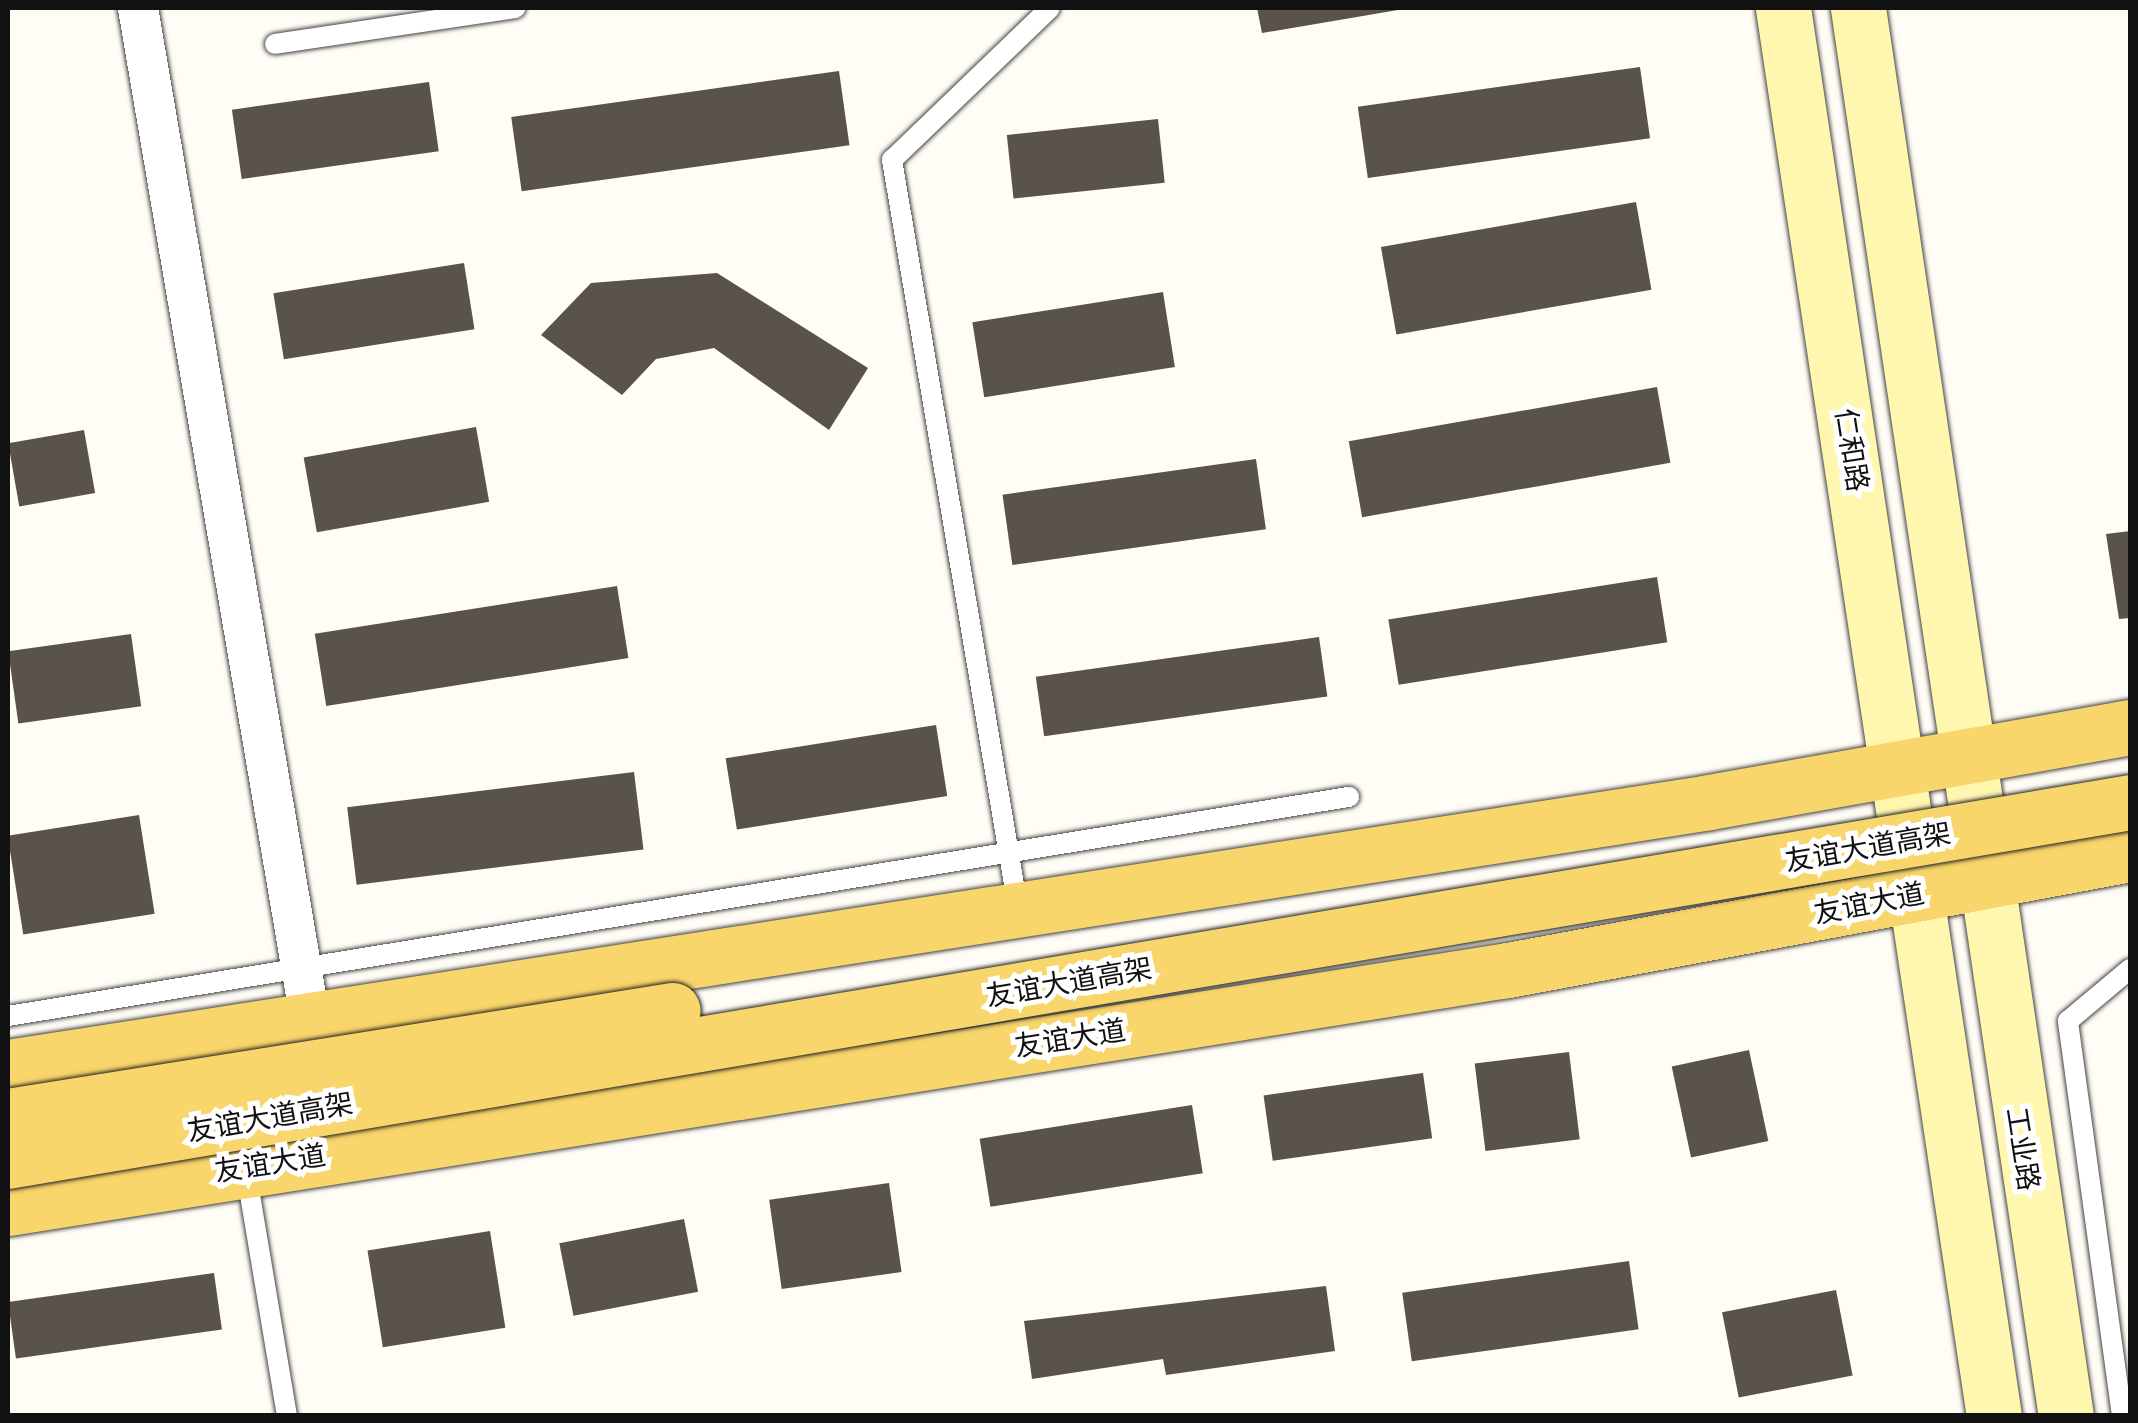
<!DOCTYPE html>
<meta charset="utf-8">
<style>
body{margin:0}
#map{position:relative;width:2138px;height:1423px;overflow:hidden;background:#fffdf5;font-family:"PT Serif","Noto Sans SC",serif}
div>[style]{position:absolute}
.building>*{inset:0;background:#5a524d;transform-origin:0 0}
.roads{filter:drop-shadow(0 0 2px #444) drop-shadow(0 0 2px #444)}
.service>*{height:20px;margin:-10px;padding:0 10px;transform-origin:10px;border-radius:10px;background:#fff}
.minor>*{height:40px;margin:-20px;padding:0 20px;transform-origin:20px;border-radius:20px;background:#fff}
.secondary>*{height:55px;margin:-27.5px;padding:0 27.5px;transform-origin:27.5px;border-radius:27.5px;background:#fff6b0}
.primary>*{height:55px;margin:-27.5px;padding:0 27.5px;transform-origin:27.5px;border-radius:27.5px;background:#f9d66b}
.bridges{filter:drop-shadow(0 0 2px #222) drop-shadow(0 0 2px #222)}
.primary-bridge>*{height:55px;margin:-27.5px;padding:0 27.5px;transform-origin:27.5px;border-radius:27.5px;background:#f9d66b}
span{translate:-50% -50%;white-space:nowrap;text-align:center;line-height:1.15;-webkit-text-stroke:10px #fff;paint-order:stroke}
.street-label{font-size:28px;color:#111}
.frame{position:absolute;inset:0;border:10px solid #111;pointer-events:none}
</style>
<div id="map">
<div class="building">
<div style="clip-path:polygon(1257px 8px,1398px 8px,1398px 10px,1262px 33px)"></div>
<div style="left:1640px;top:67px;width:72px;height:285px;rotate:82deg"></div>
<div style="left:839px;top:71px;width:75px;height:331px;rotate:82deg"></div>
<div style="left:429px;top:82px;width:70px;height:199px;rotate:82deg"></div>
<div style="left:1158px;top:119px;width:64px;height:152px;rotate:84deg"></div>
<div style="left:1636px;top:202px;width:89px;height:259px;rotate:80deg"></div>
<div style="left:464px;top:263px;width:67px;height:193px;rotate:81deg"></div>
<div style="clip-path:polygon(717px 273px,868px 368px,829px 430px,714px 348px,656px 359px,622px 395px,541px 335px,591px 283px)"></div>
<div style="left:1163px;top:292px;width:76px;height:193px;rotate:81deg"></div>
<div style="left:1657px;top:387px;width:77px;height:313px;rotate:80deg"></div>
<div style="left:476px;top:427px;width:76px;height:175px;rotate:80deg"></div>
<div style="left:84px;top:430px;width:64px;height:77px;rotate:80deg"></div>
<div style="left:1256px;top:459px;width:71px;height:256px;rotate:82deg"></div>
<div style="clip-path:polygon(2130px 531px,2130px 618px,2119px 619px,2106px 534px)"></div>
<div style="left:1657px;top:577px;width:66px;height:272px;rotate:81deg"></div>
<div style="left:617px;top:586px;width:73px;height:306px;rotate:81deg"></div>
<div style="left:131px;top:634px;width:73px;height:124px;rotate:82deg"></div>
<div style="left:1319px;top:637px;width:60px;height:286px;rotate:82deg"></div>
<div style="left:936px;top:725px;width:72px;height:213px;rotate:81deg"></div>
<div style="left:634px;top:772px;width:78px;height:289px;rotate:83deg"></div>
<div style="left:139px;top:815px;width:100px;height:133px;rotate:81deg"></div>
<div style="left:1749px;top:1050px;width:93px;height:79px;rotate:78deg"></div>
<div style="left:1569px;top:1052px;width:88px;height:95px;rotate:83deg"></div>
<div style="left:1423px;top:1073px;width:66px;height:161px;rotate:82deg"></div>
<div style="left:1192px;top:1105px;width:69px;height:215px;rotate:81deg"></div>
<div style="left:889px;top:1183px;width:90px;height:121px;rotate:82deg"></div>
<div style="left:684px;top:1219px;width:74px;height:127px;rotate:79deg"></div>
<div style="left:490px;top:1231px;width:98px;height:124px;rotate:81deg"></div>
<div style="left:1629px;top:1261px;width:69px;height:229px;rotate:82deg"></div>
<div style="left:214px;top:1273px;width:57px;height:208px;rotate:82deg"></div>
<div style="clip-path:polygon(1326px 1286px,1335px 1351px,1166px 1375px,1163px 1359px,1032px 1379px,1024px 1321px)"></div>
<div style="left:1836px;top:1290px;width:87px;height:116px;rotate:79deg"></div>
</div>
<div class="roads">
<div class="service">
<div style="left:275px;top:44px;width:243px;rotate:-8.5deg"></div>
<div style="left:1018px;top:908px;width:759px;rotate:-99.56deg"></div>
<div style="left:892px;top:160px;width:219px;rotate:-43.9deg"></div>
<div style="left:8px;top:1016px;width:1359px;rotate:-9.28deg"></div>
<div style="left:246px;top:1171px;width:248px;rotate:80.5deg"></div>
<div style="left:2122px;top:1416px;width:399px;rotate:-97.8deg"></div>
<div style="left:2068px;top:1021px;width:81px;rotate:-40deg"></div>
</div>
<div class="minor">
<div style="left:138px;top:8px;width:1025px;rotate:80.34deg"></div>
</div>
<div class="secondary">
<div style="left:1783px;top:8px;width:1424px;rotate:81.48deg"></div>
<div style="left:1858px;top:8px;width:1423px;rotate:81.6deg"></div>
</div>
<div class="primary">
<div style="left:8px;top:1067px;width:1722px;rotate:-8.85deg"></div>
<div style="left:1709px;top:802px;width:428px;rotate:-10.1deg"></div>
<div style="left:8px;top:1208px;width:1519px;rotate:-9.02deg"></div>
<div style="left:1508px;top:970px;width:633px;rotate:-10.56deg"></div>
</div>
</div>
<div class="bridges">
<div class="primary-bridge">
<div style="left:8px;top:1116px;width:673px;rotate:-9.06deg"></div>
<div style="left:8px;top:1161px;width:2152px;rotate:-9.6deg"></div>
</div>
</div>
<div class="street-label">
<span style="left:1852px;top:450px;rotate:81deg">仁和路</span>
<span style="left:1868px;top:847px;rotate:-10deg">友谊大道高架</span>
<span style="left:1869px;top:903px;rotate:-11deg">友谊大道</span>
<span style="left:1069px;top:982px;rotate:-10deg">友谊大道高架</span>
<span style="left:1070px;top:1038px;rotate:-9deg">友谊大道</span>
<span style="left:270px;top:1117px;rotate:-10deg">友谊大道高架</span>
<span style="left:2023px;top:1149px;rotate:81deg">工业路</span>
<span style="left:270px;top:1163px;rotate:-9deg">友谊大道</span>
</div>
<div class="frame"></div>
</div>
